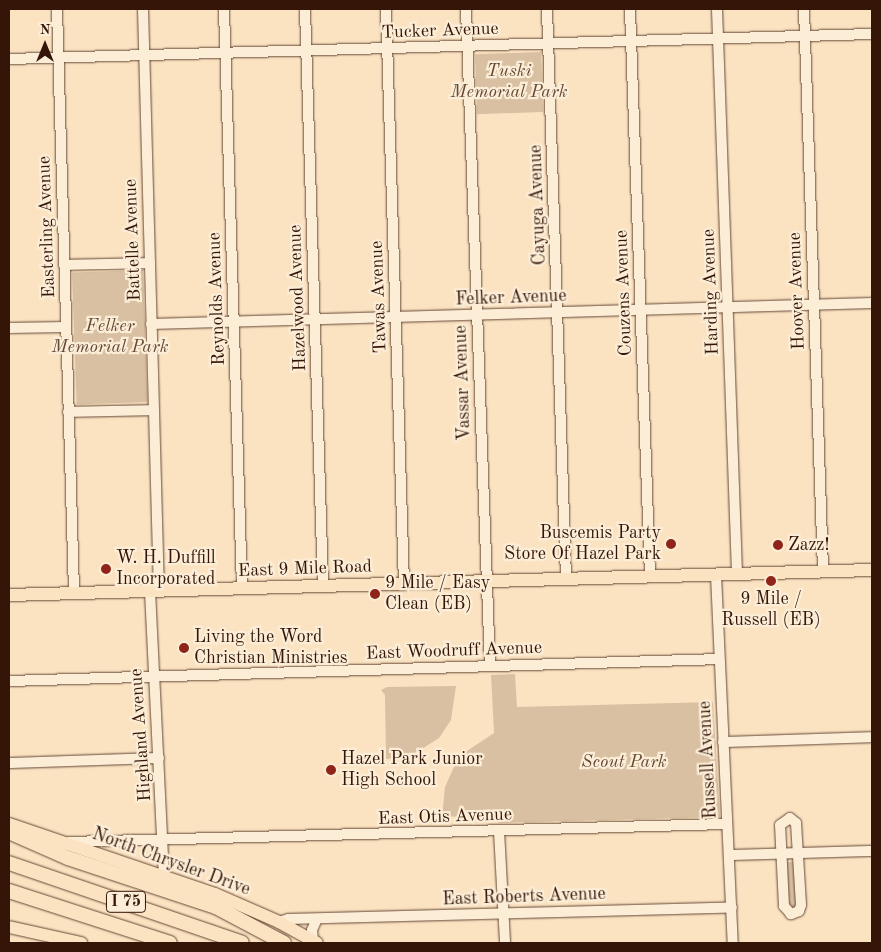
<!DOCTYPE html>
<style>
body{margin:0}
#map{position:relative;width:881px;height:952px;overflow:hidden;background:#fbe3c2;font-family:"Old Standard TT",serif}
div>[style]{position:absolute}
.green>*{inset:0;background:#d9c0a2;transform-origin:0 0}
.roads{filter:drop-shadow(0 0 1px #664836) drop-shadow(0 0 1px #664836)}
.minor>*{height:10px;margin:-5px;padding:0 5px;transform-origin:5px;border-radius:5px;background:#fcedd7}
.major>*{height:12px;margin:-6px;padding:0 6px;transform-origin:6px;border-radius:6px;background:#fbe3c2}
.highway>*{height:14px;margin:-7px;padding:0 7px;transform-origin:7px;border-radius:7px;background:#fbe3c2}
.dots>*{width:14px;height:14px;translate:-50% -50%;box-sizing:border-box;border:2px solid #fcedd7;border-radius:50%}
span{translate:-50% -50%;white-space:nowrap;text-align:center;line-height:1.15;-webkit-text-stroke:4.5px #fcedd7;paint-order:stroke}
.shield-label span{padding:1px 4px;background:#fcedd7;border:1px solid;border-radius:4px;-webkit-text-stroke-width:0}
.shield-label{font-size:16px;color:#341508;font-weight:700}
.street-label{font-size:18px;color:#341508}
.park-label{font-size:18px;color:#664836;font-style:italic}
.poi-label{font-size:18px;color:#341508}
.right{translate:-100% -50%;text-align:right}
.left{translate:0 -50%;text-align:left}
.frame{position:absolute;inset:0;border:10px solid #341508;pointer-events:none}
.north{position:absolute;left:20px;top:20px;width:50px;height:50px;-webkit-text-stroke:4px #fcedd7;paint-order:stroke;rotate:0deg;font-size:14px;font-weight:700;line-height:20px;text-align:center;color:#341508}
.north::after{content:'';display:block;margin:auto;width:18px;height:22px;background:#341508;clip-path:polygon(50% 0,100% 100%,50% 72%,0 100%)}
</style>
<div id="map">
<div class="green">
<div style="left:541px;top:52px;width:60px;height:66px;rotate:88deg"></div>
<div style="left:143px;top:270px;width:132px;height:71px;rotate:88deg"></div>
<div style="clip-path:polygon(515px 674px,517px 707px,713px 702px,720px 817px,498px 823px,497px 815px,442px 817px,445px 787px,454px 767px,464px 753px,494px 733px,491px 675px)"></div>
<div style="clip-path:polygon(456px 686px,451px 720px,439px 738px,411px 756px,386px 759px,385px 695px,381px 690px,387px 687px)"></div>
<div style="clip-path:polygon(786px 862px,795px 862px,796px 908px,789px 908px)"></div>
</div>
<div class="roads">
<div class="minor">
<div style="left:57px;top:9px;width:584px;rotate:88.33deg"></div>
<div style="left:143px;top:9px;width:582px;rotate:88.43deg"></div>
<div style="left:224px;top:9px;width:580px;rotate:88.22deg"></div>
<div style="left:305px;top:9px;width:577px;rotate:88.21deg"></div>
<div style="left:386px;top:9px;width:575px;rotate:88.21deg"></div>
<div style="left:466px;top:9px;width:657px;rotate:87.91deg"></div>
<div style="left:547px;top:9px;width:570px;rotate:88.09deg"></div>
<div style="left:630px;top:9px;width:568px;rotate:87.98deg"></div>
<div style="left:717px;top:9px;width:565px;rotate:87.97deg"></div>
<div style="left:804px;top:9px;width:562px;rotate:88.06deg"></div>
<div style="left:9px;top:59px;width:863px;rotate:-1.66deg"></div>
<div style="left:64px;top:265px;width:86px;rotate:-1.3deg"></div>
<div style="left:151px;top:324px;width:721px;rotate:-1.67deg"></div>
<div style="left:9px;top:328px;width:57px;rotate:-1deg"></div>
<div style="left:68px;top:412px;width:86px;rotate:-1.3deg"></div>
<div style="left:716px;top:575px;width:368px;rotate:87.4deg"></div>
<div style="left:150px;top:591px;width:285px;rotate:87.2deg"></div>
<div style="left:9px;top:681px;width:710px;rotate:-1.77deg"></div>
<div style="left:723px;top:742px;width:149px;rotate:-1.9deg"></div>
<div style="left:9px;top:763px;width:150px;rotate:-1.9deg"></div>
<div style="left:790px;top:818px;width:8px;rotate:40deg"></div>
<div style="left:796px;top:823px;width:82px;rotate:86.5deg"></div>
<div style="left:801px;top:905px;width:6px;rotate:108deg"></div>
<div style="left:799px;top:911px;width:9px;rotate:159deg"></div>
<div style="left:791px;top:914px;width:11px;rotate:-131deg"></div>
<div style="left:784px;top:906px;width:81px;rotate:-92.8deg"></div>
<div style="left:780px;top:825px;width:12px;rotate:-35deg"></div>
<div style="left:499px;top:831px;width:112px;rotate:86.9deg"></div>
<div style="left:69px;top:842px;width:658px;rotate:-1.57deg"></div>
<div style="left:729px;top:855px;width:143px;rotate:-1.6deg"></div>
<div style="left:279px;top:922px;width:9px;rotate:-18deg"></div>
<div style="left:288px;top:919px;width:444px;rotate:-1.5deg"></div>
<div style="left:313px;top:941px;width:11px;rotate:-95deg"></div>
<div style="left:312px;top:930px;width:12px;rotate:-66deg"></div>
</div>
<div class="major">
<div style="left:9px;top:595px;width:863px;rotate:-1.66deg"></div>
<div style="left:9px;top:824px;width:218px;rotate:18.8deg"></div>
<div style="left:215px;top:894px;width:70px;rotate:23.6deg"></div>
<div style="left:279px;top:922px;width:43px;rotate:28.9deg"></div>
<div style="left:9px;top:927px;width:74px;rotate:12.5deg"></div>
</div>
<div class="highway">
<div style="left:9px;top:832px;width:64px;rotate:23.8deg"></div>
<div style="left:68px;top:858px;width:156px;rotate:18.3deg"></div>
<div style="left:216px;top:907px;width:77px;rotate:27.9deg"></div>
<div style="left:9px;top:863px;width:246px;rotate:18.9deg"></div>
<div style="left:9px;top:891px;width:169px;rotate:17.9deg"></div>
</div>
</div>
<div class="dots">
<div style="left:671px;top:544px;background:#8f2418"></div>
<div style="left:778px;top:545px;background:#8f2418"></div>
<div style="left:106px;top:569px;background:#8f2418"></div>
<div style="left:771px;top:581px;background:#8f2418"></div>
<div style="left:375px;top:594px;background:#8f2418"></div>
<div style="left:184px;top:648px;background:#8f2418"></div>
<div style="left:331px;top:770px;background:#8f2418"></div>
</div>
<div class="shield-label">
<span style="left:126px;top:902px">I 75</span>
</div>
<div class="street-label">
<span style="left:440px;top:31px;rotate:-2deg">Tucker Avenue</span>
<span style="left:538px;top:205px;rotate:-92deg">Cayuga Avenue</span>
<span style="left:47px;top:227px;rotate:-92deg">Easterling Avenue</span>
<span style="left:133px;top:240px;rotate:-92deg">Battelle Avenue</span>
<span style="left:797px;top:291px;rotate:-92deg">Hoover Avenue</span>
<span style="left:711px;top:292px;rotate:-92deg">Harding Avenue</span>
<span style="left:624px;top:293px;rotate:-92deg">Couzens Avenue</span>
<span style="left:379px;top:297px;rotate:-92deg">Tawas Avenue</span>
<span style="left:298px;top:298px;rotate:-92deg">Hazelwood Avenue</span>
<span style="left:511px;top:298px;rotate:-2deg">Felker Avenue</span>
<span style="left:217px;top:299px;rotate:-92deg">Reynolds Avenue</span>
<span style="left:463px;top:383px;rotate:-92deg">Vassar Avenue</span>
<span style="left:305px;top:569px;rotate:-2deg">East 9 Mile Road</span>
<span style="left:454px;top:651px;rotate:-2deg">East Woodruff Avenue</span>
<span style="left:141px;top:735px;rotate:-94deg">Highland Avenue</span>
<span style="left:708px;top:760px;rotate:-93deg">Russell Avenue</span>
<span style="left:445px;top:817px;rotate:-2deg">East Otis Avenue</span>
<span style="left:171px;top:862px;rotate:20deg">North Chrysler Drive</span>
<span style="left:524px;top:897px;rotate:-2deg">East Roberts Avenue</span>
</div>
<div class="park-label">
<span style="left:509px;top:82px">Tuski<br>Memorial Park</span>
<span style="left:110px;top:337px">Felker<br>Memorial Park</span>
<span style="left:624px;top:762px">Scout Park</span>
</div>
<div class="poi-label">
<span class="right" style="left:661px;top:544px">Buscemis Party<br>Store Of Hazel Park</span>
<span class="left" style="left:788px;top:545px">Zazz!</span>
<span class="left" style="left:116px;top:569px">W. H. Duffill<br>Incorporated</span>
<span class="left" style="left:385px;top:594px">9 Mile / Easy<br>Clean (EB)</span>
<span style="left:771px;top:610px">9 Mile /<br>Russell (EB)</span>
<span class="left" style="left:194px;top:648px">Living the Word<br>Christian Ministries</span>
<span class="left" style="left:341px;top:770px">Hazel Park Junior<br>High School</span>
</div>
<div class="frame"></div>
<div class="north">N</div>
</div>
